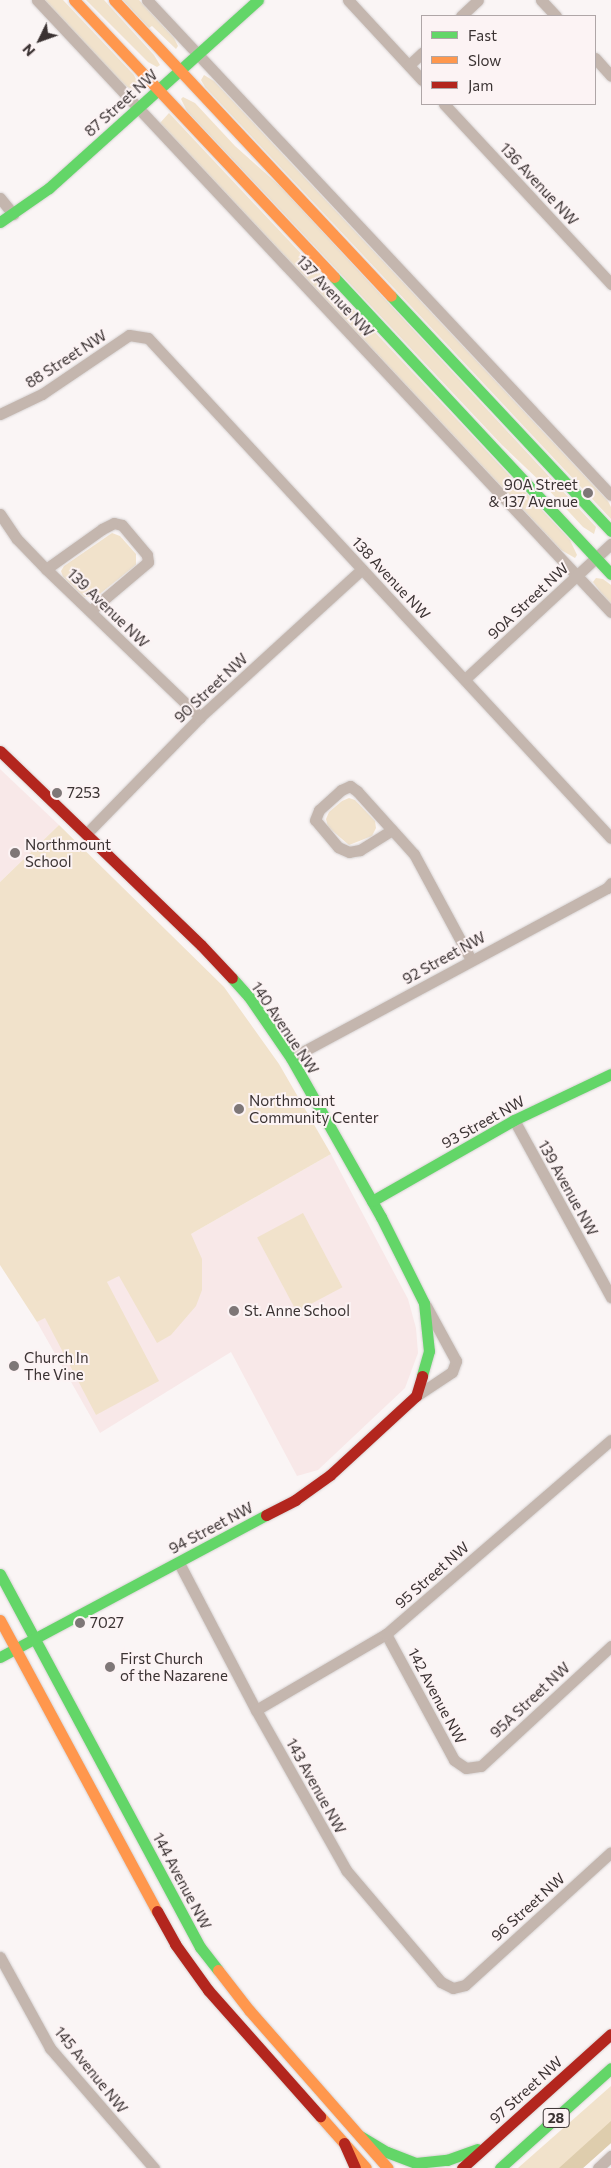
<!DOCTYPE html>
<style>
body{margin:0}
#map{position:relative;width:611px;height:2168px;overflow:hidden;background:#faf5f5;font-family:Commissioner,sans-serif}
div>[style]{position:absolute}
.built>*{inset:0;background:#f8e8e8}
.green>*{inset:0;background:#f1e2cb;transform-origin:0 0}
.forest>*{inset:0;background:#decdad}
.roads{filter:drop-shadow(0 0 1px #d7d3d3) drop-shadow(0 0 1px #d7d3d3)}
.street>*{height:11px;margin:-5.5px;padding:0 5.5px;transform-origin:5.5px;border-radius:5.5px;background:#c4b6ae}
.fast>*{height:11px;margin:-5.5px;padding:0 5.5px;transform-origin:5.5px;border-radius:5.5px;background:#63d668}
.slow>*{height:11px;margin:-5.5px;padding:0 5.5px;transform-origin:5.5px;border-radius:5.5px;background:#ff974d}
.jam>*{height:11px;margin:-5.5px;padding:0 5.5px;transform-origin:5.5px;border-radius:5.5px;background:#b3261e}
.dots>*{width:14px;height:14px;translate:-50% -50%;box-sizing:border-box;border:2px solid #fcf3f4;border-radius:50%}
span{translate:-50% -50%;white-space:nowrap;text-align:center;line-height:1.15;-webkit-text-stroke:4px #fcf3f4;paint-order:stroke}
.shield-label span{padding:1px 4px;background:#fcf3f4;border:1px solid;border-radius:4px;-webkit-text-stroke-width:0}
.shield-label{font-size:14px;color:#3b3333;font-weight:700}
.street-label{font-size:15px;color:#3b3333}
.poi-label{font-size:15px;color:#3b3333}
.right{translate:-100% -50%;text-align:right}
.left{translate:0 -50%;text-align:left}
.legend{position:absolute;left:421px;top:15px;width:175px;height:90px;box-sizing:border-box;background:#fcf3f4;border:1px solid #afa6a7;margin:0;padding:6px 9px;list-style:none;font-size:15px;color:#3b3333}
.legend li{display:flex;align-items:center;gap:10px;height:25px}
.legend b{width:25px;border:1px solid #afa6a7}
.north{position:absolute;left:15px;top:15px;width:50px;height:50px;-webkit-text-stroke:4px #fcf3f4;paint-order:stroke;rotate:228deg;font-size:14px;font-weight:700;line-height:20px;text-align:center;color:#3b3333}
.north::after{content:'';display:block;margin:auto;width:18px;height:22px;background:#3b3333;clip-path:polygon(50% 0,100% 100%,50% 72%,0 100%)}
</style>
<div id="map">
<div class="built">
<div style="clip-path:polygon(0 769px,59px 825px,0 882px)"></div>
<div style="clip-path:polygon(331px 1154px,408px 1299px,416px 1328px,418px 1353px,405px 1388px,318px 1470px,297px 1476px,231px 1352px,100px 1433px,37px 1322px)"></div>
</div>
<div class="green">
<div style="clip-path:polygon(44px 0,63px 0,134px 75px,140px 88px,137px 92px,124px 85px)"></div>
<div style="clip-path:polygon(86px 0,104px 0,154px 55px,160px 65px,157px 67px,148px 62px)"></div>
<div style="clip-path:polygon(123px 0,139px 0,174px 38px,178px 46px,176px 49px,152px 26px,149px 28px)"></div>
<div style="clip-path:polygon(204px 75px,214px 81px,608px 501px,611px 507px,611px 519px,205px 87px,201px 80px)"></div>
<div style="clip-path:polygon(183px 97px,195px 103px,235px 146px,280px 186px,596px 527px,594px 534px,583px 527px,544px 485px,502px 445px,187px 111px,181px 99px)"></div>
<div style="clip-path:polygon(169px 113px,570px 540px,577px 555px,575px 558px,561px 550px,160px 123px)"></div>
<div style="clip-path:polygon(112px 533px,120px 536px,136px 554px,136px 565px,96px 597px,84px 597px,63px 577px,61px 571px,64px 566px)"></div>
<div style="clip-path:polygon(596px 578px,603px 579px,611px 585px,611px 606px,593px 582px)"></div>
<div style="clip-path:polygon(349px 798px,355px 800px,375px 821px,376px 828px,372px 836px,349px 845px,328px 827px,326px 819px,329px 812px,342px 801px)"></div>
<div style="clip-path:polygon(59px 825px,224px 987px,279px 1064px,331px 1154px,191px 1234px,202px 1259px,202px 1290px,196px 1306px,171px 1335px,157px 1343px,119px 1276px,107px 1282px,159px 1381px,96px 1415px,45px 1318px,37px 1322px,0 1265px,0 882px)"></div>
<div style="left:303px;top:1213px;width:84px;height:52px;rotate:62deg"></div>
<div style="clip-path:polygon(611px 2086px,611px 2143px,583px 2168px,518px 2168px)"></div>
</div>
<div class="forest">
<div style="clip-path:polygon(611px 2121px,611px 2143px,583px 2168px,559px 2168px)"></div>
</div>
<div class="roads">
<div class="street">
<div style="left:37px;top:0;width:839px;rotate:46.84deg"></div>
<div style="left:147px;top:0;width:678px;rotate:46.85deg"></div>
<div style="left:348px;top:0;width:109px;rotate:47.2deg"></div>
<div style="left:541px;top:0;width:22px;rotate:47deg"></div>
<div style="left:461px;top:16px;width:23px;rotate:-43deg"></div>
<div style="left:595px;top:58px;width:24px;rotate:48deg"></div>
<div style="left:409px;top:65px;width:18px;rotate:-43deg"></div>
<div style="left:444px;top:104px;width:246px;rotate:47.1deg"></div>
<div style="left:0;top:198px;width:21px;rotate:51deg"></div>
<div style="left:0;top:414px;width:47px;rotate:-25.5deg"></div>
<div style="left:42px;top:394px;width:105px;rotate:-34.1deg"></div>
<div style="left:129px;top:335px;width:19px;rotate:9deg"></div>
<div style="left:148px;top:338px;width:681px;rotate:47.2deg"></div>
<div style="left:0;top:514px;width:30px;rotate:56deg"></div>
<div style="left:17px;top:539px;width:42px;rotate:46deg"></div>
<div style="left:46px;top:569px;width:214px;rotate:43.9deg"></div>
<div style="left:46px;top:569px;width:69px;rotate:-35.5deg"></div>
<div style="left:102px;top:529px;width:13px;rotate:-27deg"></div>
<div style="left:114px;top:523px;width:8px;rotate:14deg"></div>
<div style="left:122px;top:525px;width:39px;rotate:50deg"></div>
<div style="left:147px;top:555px;width:7px;rotate:82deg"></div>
<div style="left:148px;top:562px;width:76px;rotate:139.8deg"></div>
<div style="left:465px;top:679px;width:199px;rotate:-42.8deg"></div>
<div style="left:392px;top:830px;width:38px;rotate:148deg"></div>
<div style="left:360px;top:850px;width:11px;rotate:170deg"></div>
<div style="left:349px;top:852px;width:12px;rotate:-156deg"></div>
<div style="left:338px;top:847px;width:35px;rotate:-130deg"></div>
<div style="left:315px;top:820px;width:11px;rotate:-68deg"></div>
<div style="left:319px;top:810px;width:30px;rotate:-42deg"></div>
<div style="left:341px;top:790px;width:10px;rotate:-24deg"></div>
<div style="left:350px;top:786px;width:9px;rotate:36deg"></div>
<div style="left:357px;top:791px;width:85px;rotate:47.9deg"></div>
<div style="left:414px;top:854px;width:120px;rotate:61.7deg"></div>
<div style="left:86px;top:834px;width:163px;rotate:-45.7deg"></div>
<div style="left:200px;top:717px;width:219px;rotate:-42.4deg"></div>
<div style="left:291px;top:1058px;width:359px;rotate:-28.3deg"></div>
<div style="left:607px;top:888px;width:6px;rotate:-51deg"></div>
<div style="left:514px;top:1120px;width:202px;rotate:61.3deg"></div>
<div style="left:416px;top:1396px;width:43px;rotate:-33.7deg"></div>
<div style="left:452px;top:1372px;width:12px;rotate:-70deg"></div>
<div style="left:456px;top:1361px;width:63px;rotate:-118.6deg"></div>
<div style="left:179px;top:1563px;width:166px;rotate:62.4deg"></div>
<div style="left:256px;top:1710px;width:184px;rotate:60.6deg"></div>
<div style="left:346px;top:1870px;width:147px;rotate:49.7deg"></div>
<div style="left:441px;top:1982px;width:13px;rotate:27deg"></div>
<div style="left:453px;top:1988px;width:12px;rotate:-14deg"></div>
<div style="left:465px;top:1985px;width:197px;rotate:-42.3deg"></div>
<div style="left:386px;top:1634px;width:143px;rotate:61.6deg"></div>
<div style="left:454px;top:1760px;width:14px;rotate:34deg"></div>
<div style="left:466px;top:1768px;width:15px;rotate:-8deg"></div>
<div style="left:481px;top:1766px;width:177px;rotate:-42.7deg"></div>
<div style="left:256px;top:1710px;width:151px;rotate:-30.3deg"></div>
<div style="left:386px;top:1634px;width:297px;rotate:-40.8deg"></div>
<div style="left:0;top:1957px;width:104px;rotate:61.2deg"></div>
<div style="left:50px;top:2048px;width:159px;rotate:49.1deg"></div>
<div style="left:598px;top:2168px;width:18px;rotate:-43deg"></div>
</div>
<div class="fast">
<div style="left:0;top:222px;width:60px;rotate:-34.8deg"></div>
<div style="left:49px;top:188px;width:281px;rotate:-42deg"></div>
<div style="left:334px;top:277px;width:406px;rotate:47deg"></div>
<div style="left:391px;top:296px;width:322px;rotate:46.9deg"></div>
<div style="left:232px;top:978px;width:25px;rotate:48deg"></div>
<div style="left:249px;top:997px;width:74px;rotate:55.5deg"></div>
<div style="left:291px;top:1058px;width:183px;rotate:60.5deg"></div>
<div style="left:381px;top:1217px;width:96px;rotate:63.4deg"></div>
<div style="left:424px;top:1303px;width:48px;rotate:84.1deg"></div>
<div style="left:429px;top:1351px;width:26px;rotate:106deg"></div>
<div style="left:372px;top:1201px;width:163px;rotate:-29.7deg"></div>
<div style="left:514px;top:1120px;width:107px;rotate:-25.4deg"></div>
<div style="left:0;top:1574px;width:423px;rotate:61.8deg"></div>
<div style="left:200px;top:1947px;width:29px;rotate:52deg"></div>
<div style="left:0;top:1657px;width:302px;rotate:-28.1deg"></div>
<div style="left:360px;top:2136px;width:31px;rotate:31deg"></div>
<div style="left:387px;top:2152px;width:31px;rotate:21deg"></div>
<div style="left:416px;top:2163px;width:31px;rotate:-6deg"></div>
<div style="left:447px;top:2160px;width:32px;rotate:-20deg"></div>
<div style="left:500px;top:2168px;width:149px;rotate:-42deg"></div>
</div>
<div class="slow">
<div style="left:74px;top:0;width:380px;rotate:46.8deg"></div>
<div style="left:114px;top:0;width:405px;rotate:46.9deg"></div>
<div style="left:0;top:1620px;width:331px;rotate:61.7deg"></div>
<div style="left:218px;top:1970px;width:51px;rotate:52.2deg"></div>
<div style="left:249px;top:2010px;width:210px;rotate:48.7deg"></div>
<div style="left:320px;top:2116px;width:69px;rotate:48.5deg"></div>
</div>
<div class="jam">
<div style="left:0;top:751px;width:279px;rotate:44deg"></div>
<div style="left:201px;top:945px;width:45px;rotate:46.8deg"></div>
<div style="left:266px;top:1515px;width:33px;rotate:-27deg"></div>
<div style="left:295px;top:1500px;width:43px;rotate:-35.5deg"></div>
<div style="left:330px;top:1475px;width:117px;rotate:-42.6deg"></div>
<div style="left:416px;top:1396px;width:21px;rotate:-73deg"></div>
<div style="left:157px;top:1911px;width:38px;rotate:61deg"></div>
<div style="left:175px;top:1944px;width:57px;rotate:54.3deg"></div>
<div style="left:208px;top:1990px;width:169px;rotate:48.4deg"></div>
<div style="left:344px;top:2143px;width:27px;rotate:66deg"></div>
<div style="left:462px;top:2168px;width:200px;rotate:-42deg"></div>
</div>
</div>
<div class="dots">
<div style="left:588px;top:493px;background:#7e7777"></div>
<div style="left:57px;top:793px;background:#7e7777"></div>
<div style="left:15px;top:853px;background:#7e7777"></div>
<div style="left:239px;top:1109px;background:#7e7777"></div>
<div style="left:234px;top:1311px;background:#7e7777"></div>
<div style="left:14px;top:1366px;background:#7e7777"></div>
<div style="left:80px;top:1623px;background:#7e7777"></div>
<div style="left:110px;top:1667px;background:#7e7777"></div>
</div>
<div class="shield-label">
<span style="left:556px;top:2118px">28</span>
</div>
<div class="street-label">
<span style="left:121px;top:103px;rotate:-42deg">87 Street NW</span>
<span style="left:539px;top:184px;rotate:47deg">136 Avenue NW</span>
<span style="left:335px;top:296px;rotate:47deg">137 Avenue NW</span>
<span style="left:66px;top:359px;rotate:-33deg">88 Street NW</span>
<span style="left:391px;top:578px;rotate:47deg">138 Avenue NW</span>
<span style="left:528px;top:601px;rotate:-43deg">90A Street NW</span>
<span style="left:108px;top:608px;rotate:44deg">139 Avenue NW</span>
<span style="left:211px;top:688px;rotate:-43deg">90 Street NW</span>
<span style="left:444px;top:958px;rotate:-29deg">92 Street NW</span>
<span style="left:285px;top:1028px;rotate:56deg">140 Avenue NW</span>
<span style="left:483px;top:1122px;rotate:-29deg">93 Street NW</span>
<span style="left:568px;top:1188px;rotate:61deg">139 Avenue NW</span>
<span style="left:211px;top:1528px;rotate:-28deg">94 Street NW</span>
<span style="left:432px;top:1575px;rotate:-41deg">95 Street NW</span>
<span style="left:437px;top:1696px;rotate:62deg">142 Avenue NW</span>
<span style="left:530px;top:1700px;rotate:-43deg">95A Street NW</span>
<span style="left:316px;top:1786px;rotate:61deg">143 Avenue NW</span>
<span style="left:182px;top:1881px;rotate:62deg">144 Avenue NW</span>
<span style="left:528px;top:1907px;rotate:-42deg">96 Street NW</span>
<span style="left:91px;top:2070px;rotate:51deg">145 Avenue NW</span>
<span style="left:526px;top:2090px;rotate:-42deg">97 Street NW</span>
</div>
<div class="poi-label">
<span class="right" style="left:578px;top:493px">90A Street<br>&amp; 137 Avenue</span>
<span class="left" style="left:67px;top:793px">7253</span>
<span class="left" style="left:25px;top:853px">Northmount<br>School</span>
<span class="left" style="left:249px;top:1109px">Northmount<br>Community Center</span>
<span class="left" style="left:244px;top:1311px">St. Anne School</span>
<span class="left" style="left:24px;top:1366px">Church In<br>The Vine</span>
<span class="left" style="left:90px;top:1623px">7027</span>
<span class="left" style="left:120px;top:1667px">First Church<br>of the Nazarene</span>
</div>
<ul class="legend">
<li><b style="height:6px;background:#63d668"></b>Fast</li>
<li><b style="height:6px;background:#ff974d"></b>Slow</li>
<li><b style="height:6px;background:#b3261e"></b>Jam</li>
</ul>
<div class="north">N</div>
</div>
